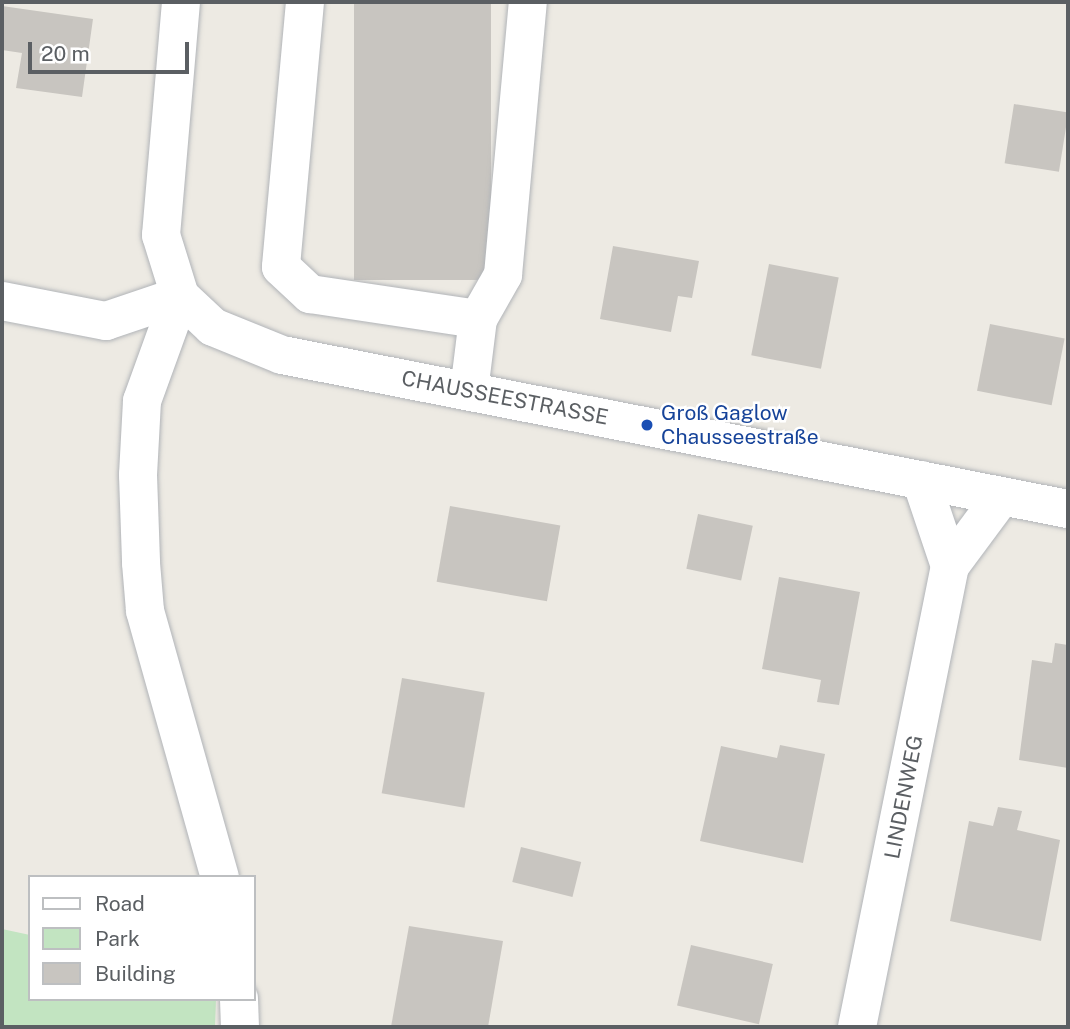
<!DOCTYPE html>
<meta charset="utf-8">
<style>
body{margin:0}
#map{position:relative;width:1070px;height:1029px;overflow:hidden;background:#edeae3;font-family:"Public Sans",sans-serif}
div>[style]{position:absolute}
.green>*{inset:0;background:#c2e4c1}
.building>*{inset:0;background:#c8c5c0;transform-origin:0 0}
.roads{filter:drop-shadow(0 0 2px #b1b4b8) drop-shadow(0 0 2px #b1b4b8)}
.minor>*{height:38px;margin:-19px;padding:0 19px;transform-origin:19px;border-radius:19px;background:#fff}
.dots>*{width:19px;height:19px;translate:-50% -50%;box-sizing:border-box;border:4px solid #fff;border-radius:50%}
span{translate:-50% -50%;white-space:nowrap;text-align:center;line-height:1.15;-webkit-text-stroke:5px #fff;paint-order:stroke}
.street-label{font-size:21px;color:#5b5f63}
.transit-label{font-size:21px;color:#164399}
.left{translate:0 -50%;text-align:left}
.frame{position:absolute;inset:0;border:4px solid #5b5f63;pointer-events:none}
.legend{position:absolute;left:28px;top:875px;width:228px;height:126px;box-sizing:border-box;background:#fff;border:2px solid #bdbfc1;margin:0;padding:9px 12px;list-style:none;font-size:21px;color:#5b5f63}
.legend li{display:flex;align-items:center;gap:14px;height:35px}
.legend b{width:35px;border:2px solid #bdbfc1}
.scale{position:absolute;left:28px;top:42px;width:161px;height:32px;box-sizing:border-box;border:4px solid #5b5f63;border-top:0;padding-left:9px;font-size:21px;line-height:24px;white-space:nowrap;color:#5b5f63;-webkit-text-stroke:5px #fff;paint-order:stroke}
</style>
<div id="map">
<div class="green">
<div style="clip-path:polygon(2px 929px,30px 935px,30px 999px,216px 999px,215px 1027px,2px 1027px)"></div>
</div>
<div class="building">
<div style="left:354px;top:2px;width:137px;height:278px"></div>
<div style="clip-path:polygon(2px 6px,93px 19px,82px 97px,16px 88px,22px 53px,2px 50px)"></div>
<div style="left:1014px;top:104px;width:55px;height:60px;rotate:9deg"></div>
<div style="clip-path:polygon(613px 246px,699px 261px,692px 298px,678px 296px,671px 332px,600px 319px)"></div>
<div style="left:769px;top:264px;width:71px;height:93px;rotate:11deg"></div>
<div style="left:990px;top:324px;width:76px;height:68px;rotate:11deg"></div>
<div style="left:450px;top:506px;width:112px;height:77px;rotate:10deg"></div>
<div style="left:698px;top:514px;width:56px;height:56px;rotate:12deg"></div>
<div style="clip-path:polygon(779px 577px,860px 592px,839px 705px,817px 702px,821px 680px,762px 669px)"></div>
<div style="clip-path:polygon(1055px 643px,1068px 645px,1068px 768px,1019px 760px,1032px 660px,1052px 663px)"></div>
<div style="left:402px;top:678px;width:84px;height:117px;rotate:10deg"></div>
<div style="clip-path:polygon(780px 745px,825px 754px,803px 863px,700px 841px,721px 746px,777px 758px)"></div>
<div style="clip-path:polygon(998px 807px,1022px 811px,1017px 830px,1060px 840px,1041px 941px,950px 921px,969px 821px,993px 826px)"></div>
<div style="left:521px;top:847px;width:62px;height:36px;rotate:14deg"></div>
<div style="clip-path:polygon(409px 926px,503px 941px,488px 1027px,391px 1027px)"></div>
<div style="left:691px;top:945px;width:84px;height:62px;rotate:13deg"></div>
</div>
<div class="roads">
<div class="minor">
<div style="left:181px;top:2px;width:234px;rotate:94.9deg"></div>
<div style="left:161px;top:235px;width:64px;rotate:72.7deg"></div>
<div style="left:180px;top:296px;width:112px;rotate:109.9deg"></div>
<div style="left:142px;top:401px;width:74px;rotate:93.1deg"></div>
<div style="left:138px;top:475px;width:88px;rotate:88deg"></div>
<div style="left:141px;top:563px;width:48px;rotate:85.2deg"></div>
<div style="left:145px;top:611px;width:276px;rotate:74.3deg"></div>
<div style="left:305px;top:2px;width:266px;rotate:95.2deg"></div>
<div style="left:281px;top:267px;width:40px;rotate:43deg"></div>
<div style="left:310px;top:294px;width:170px;rotate:8.5deg"></div>
<div style="left:180px;top:296px;width:45px;rotate:43.2deg"></div>
<div style="left:213px;top:327px;width:74px;rotate:22.1deg"></div>
<div style="left:282px;top:355px;width:801px;rotate:11.09deg"></div>
<div style="left:2px;top:301px;width:106px;rotate:10.9deg"></div>
<div style="left:106px;top:321px;width:78px;rotate:-18.7deg"></div>
<div style="left:469px;top:391px;width:73px;rotate:-82.9deg"></div>
<div style="left:478px;top:319px;width:51px;rotate:-60.4deg"></div>
<div style="left:503px;top:275px;width:274px;rotate:-84.8deg"></div>
<div style="left:921px;top:480px;width:91px;rotate:71.4deg"></div>
<div style="left:239px;top:999px;width:28px;rotate:88deg"></div>
<div style="left:857px;top:1027px;width:470px;rotate:-78.6deg"></div>
<div style="left:950px;top:566px;width:86px;rotate:-53.5deg"></div>
</div>
</div>
<div class="dots">
<div style="left:647px;top:425px;background:#1a4fb4"></div>
</div>
<div class="street-label">
<span style="left:505px;top:398px;rotate:11deg">CHAUSSEESTRASSE</span>
<span style="left:904px;top:797px;rotate:-79deg">LINDENWEG</span>
</div>
<div class="transit-label">
<span class="left" style="left:661px;top:425px">Groß Gaglow<br>Chausseestraße</span>
</div>
<div class="frame"></div>
<ul class="legend">
<li><b style="height:9px;background:#fff"></b>Road</li>
<li><b style="height:19px;background:#c2e4c1"></b>Park</li>
<li><b style="height:19px;background:#c8c5c0"></b>Building</li>
</ul>
<div class="scale">20 m</div>
</div>
